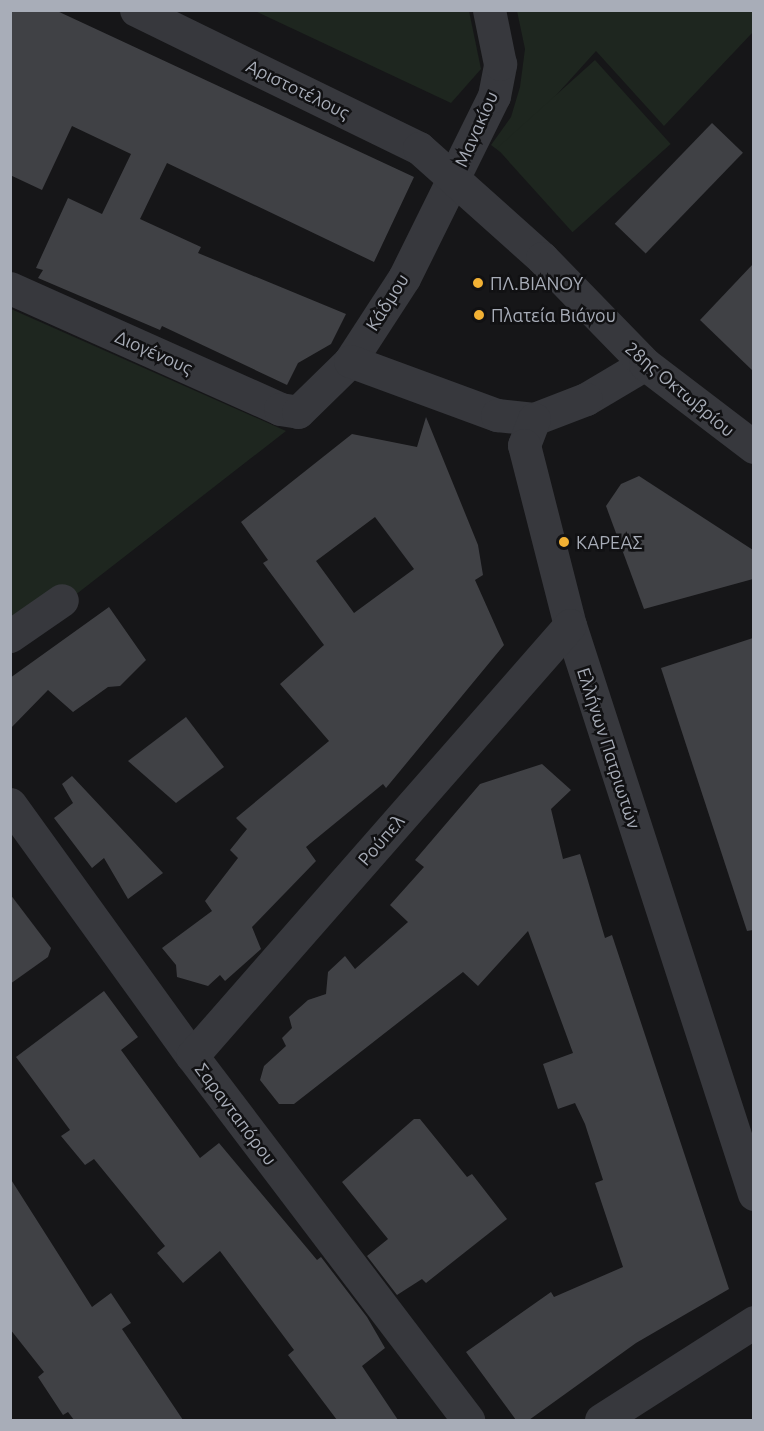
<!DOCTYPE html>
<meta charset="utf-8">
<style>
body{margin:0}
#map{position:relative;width:764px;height:1431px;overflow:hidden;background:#161618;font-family:Ubuntu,sans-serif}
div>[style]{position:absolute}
.green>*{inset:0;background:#1e261f;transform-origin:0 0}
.building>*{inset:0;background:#404145;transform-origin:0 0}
.minor>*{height:33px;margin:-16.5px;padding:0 16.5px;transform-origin:16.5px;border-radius:16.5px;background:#37383d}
.tertiary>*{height:33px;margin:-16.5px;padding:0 16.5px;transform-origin:16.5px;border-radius:16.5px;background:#37383d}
.dots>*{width:16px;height:16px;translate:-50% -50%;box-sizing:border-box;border:3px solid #111113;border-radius:50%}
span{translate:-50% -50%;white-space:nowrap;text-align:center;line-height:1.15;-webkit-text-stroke:5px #111113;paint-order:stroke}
.street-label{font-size:18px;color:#a8adb8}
.poi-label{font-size:18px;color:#a8adb8}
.left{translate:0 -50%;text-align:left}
.frame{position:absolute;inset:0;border:12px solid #a8adb8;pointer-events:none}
</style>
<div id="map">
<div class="green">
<div style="clip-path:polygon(255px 11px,469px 11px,481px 69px,451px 103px)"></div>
<div style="clip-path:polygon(517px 11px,753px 11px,753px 32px,664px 126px,596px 51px,503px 154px,491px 145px,511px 117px,520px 87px,525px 49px)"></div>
<div style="left:595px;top:60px;width:113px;height:132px;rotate:48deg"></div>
<div style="clip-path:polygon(11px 309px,286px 431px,11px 645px)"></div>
</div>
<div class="building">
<div style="clip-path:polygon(10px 10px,55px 10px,414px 177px,374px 262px,167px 163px,140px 219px,201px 247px,198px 253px,346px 314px,331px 344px,298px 363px,287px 385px,162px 326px,160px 330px,38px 278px,43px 270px,36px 268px,68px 198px,102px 214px,131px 154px,72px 126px,42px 190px,10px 175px)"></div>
<div style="left:712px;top:123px;width:43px;height:140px;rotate:44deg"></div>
<div style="clip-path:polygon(753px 264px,753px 371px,700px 320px)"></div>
<div style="clip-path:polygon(evenodd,426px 417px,478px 545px,483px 575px,475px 580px,504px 645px,386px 788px,383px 784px,306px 847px,316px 861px,252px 927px,261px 949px,225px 981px,220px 975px,208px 986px,177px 977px,176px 965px,162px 948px,212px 911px,205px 901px,238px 858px,230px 850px,247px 829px,236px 818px,329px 741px,280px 684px,324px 645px,263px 563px,268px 560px,241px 522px,352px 434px,417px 447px,426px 417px,375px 517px,414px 569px,354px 613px,316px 561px,375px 517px)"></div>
<div style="clip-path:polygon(639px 476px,753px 550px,753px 579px,644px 609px,606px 506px,621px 484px)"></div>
<div style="clip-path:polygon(109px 607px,146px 660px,120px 686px,108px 687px,73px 712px,48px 690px,10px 729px,10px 678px)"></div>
<div style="clip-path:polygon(753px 638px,753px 930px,747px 931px,661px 668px)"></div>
<div style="clip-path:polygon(186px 717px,224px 767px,176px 803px,128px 761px)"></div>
<div style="clip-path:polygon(542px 764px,571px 790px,551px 809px,563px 859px,580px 854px,605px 938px,612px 935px,729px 1289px,636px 1343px,529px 1420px,516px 1420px,466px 1352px,551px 1292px,554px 1297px,623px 1267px,595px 1183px,603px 1180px,585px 1124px,575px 1103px,558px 1109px,543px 1064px,573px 1053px,528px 931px,478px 986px,463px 972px,294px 1104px,279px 1104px,260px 1080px,264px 1066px,286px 1046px,282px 1038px,292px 1028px,289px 1017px,308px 1000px,326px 994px,328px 972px,345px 956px,355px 969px,408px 922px,390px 905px,424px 867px,415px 860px,480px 784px)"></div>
<div style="clip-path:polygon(72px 776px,163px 873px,128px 899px,104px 858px,92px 868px,54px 818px,73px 803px,62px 784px)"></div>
<div style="clip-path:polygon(10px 894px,51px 948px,48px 957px,10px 984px)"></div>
<div style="clip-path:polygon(104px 991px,138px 1037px,121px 1050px,200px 1158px,219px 1143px,317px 1260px,321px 1257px,367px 1317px,385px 1348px,362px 1366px,398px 1420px,337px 1420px,288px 1355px,294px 1350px,220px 1251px,183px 1283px,157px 1253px,165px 1246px,94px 1159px,85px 1165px,61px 1136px,70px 1130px,16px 1057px)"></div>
<div style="clip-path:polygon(414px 1119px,420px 1119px,467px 1177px,472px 1174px,507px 1219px,426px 1283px,422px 1279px,397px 1295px,367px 1256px,388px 1239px,342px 1182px)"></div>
<div style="clip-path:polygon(10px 1178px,92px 1307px,111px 1293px,131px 1323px,122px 1329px,183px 1420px,74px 1420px,68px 1412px,63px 1415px,38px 1377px,44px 1372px,10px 1329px)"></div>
</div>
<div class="minor">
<div style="left:10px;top:288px;width:296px;rotate:24.1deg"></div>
<div style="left:280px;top:409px;width:18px;rotate:9deg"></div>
<div style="left:298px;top:412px;width:73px;rotate:-44.4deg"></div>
<div style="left:350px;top:361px;width:99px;rotate:-57deg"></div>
<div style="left:404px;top:278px;width:203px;rotate:-63.7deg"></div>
<div style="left:494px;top:96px;width:33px;rotate:-79deg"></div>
<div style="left:500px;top:64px;width:55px;rotate:-101.5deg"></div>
<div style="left:350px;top:361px;width:157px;rotate:20.2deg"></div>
<div style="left:497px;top:415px;width:37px;rotate:6deg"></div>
<div style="left:645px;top:364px;width:69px;rotate:149.3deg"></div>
<div style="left:586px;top:399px;width:56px;rotate:159deg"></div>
<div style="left:534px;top:419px;width:28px;rotate:111deg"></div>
<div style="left:524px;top:445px;width:186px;rotate:75.7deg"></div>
<div style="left:570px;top:625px;width:598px;rotate:72.08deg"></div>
<div style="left:10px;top:636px;width:63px;rotate:-34.7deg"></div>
<div style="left:10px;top:804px;width:311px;rotate:54.2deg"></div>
<div style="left:192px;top:1056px;width:457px;rotate:52.8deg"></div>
<div style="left:192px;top:1056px;width:573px;rotate:-48.75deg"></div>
<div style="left:601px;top:1420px;width:182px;rotate:-32.6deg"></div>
</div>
<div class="tertiary">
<div style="left:136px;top:10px;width:315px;rotate:26deg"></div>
<div style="left:419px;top:148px;width:165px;rotate:41.8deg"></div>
<div style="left:542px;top:258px;width:148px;rotate:45.8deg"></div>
<div style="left:645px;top:364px;width:137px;rotate:37.3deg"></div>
</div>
<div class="dots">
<div style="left:478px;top:283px;background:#f2b134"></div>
<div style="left:479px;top:315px;background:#f2b134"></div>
<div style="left:564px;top:542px;background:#f2b134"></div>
</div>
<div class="street-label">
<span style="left:298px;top:89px;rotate:26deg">Αριστοτέλους</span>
<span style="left:476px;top:129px;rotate:-66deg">Μανακίου</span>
<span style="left:387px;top:302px;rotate:-58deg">Κάδμου</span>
<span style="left:154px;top:352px;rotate:24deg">Διογένους</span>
<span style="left:680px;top:389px;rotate:40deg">28ης Οκτωβρίου</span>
<span style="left:609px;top:748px;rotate:72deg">Ελλήνων Πατριωτών</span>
<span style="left:381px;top:840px;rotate:-49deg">Ρούπελ</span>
<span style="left:236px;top:1114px;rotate:53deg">Σαρανταπόρου</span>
</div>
<div class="poi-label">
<span class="left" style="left:490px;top:283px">ΠΛ.ΒΙΑΝΟΥ</span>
<span class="left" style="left:491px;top:315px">Πλατεία Βιάνου</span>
<span class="left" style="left:576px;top:542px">ΚΑΡΕΑΣ</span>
</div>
<div class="frame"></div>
</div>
